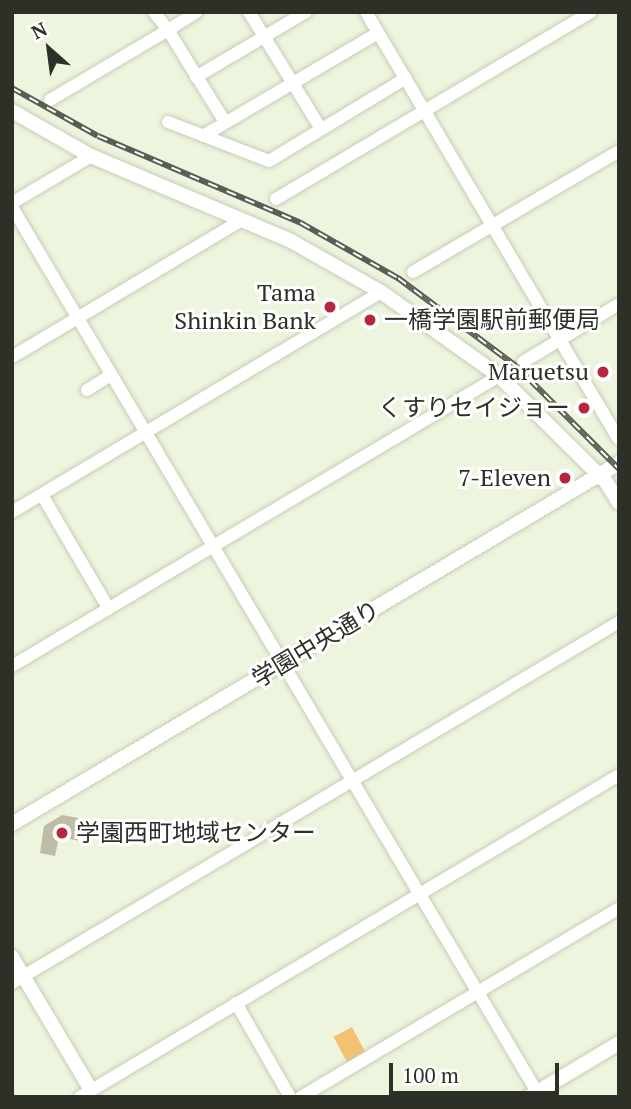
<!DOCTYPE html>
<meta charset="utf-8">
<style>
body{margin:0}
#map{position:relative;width:631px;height:1109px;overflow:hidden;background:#eef5de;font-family:"PT Serif","Noto Sans JP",serif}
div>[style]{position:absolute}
.green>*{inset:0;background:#f2c270;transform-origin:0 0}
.building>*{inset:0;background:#bfbca6}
.roads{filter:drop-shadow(0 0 2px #c6cdb6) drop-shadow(0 0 2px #c6cdb6)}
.minor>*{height:12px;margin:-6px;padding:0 6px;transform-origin:6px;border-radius:6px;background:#fff}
.tertiary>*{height:14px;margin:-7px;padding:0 7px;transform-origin:7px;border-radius:7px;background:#fff}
.rail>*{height:6px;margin-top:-3px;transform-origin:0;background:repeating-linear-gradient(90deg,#fff 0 10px,#5a5e52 0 20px);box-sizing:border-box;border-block:2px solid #5a5e52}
.dots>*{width:19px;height:19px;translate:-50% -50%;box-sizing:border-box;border:4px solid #fff;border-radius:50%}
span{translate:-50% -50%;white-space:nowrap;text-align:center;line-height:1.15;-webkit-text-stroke:6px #fff;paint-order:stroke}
.poi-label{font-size:24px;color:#2d3027}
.right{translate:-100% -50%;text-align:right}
.left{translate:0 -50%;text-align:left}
.street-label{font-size:24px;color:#2d3027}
.frame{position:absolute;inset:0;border:14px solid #2d3027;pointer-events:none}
.north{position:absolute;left:14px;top:14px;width:70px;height:70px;-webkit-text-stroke:5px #fff;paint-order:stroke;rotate:332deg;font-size:19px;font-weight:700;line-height:28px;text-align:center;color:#2d3027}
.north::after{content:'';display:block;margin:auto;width:24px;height:32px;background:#2d3027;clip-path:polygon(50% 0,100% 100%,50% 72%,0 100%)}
.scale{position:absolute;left:389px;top:1063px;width:170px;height:32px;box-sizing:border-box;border:4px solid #2d3027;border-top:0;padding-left:9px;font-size:21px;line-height:24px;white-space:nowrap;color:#2d3027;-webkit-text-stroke:5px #fff;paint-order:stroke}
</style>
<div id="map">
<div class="green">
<div style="left:352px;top:1027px;width:30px;height:21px;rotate:62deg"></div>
</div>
<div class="building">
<div style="clip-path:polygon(62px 815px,78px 818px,80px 841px,59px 837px,55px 856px,40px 853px,44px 826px)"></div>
</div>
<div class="roads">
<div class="minor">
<div style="left:154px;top:12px;width:23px;rotate:52deg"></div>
<div style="left:168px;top:30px;width:34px;rotate:-32deg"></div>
<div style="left:249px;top:12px;width:137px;rotate:58.4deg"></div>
<div style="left:366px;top:12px;width:496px;rotate:59.4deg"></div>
<div style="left:196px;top:77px;width:128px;rotate:-30.6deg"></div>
<div style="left:50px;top:100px;width:137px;rotate:-30.7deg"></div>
<div style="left:168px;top:30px;width:108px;rotate:58.2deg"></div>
<div style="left:168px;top:122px;width:108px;rotate:21.1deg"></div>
<div style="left:269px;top:161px;width:160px;rotate:-31.2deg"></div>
<div style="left:203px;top:136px;width:203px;rotate:-30.5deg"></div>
<div style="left:276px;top:199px;width:366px;rotate:-30.7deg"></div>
<div style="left:12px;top:203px;width:92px;rotate:-30.7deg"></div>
<div style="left:12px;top:207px;width:1035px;rotate:59.32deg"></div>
<div style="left:413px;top:272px;width:239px;rotate:-30.4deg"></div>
<div style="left:12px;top:357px;width:268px;rotate:-30.8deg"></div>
<div style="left:523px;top:362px;width:112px;rotate:-31.1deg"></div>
<div style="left:87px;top:390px;width:28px;rotate:-32deg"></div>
<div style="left:42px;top:495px;width:132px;rotate:59.6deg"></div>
<div style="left:12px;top:512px;width:430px;rotate:-30.8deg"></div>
<div style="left:12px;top:666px;width:567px;rotate:-30.77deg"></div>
<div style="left:12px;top:983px;width:706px;rotate:-30.74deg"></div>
<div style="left:236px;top:1003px;width:108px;rotate:60.1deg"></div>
<div style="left:80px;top:1097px;width:628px;rotate:-30.85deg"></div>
<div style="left:301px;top:1097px;width:370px;rotate:-30.7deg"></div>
</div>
<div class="tertiary">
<div style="left:12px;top:111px;width:91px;rotate:29.7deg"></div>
<div style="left:91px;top:156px;width:217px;rotate:23deg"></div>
<div style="left:291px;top:241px;width:103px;rotate:29.5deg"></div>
<div style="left:381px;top:292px;width:145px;rotate:35.4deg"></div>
<div style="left:499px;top:376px;width:151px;rotate:44.7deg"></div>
<div style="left:606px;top:482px;width:25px;rotate:58deg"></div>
<div style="left:12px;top:824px;width:706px;rotate:-30.74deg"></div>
<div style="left:12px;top:957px;width:155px;rotate:59.3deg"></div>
<div style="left:529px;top:1097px;width:105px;rotate:-31deg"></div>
</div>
</div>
<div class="rail">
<div style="left:12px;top:88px;width:98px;rotate:29.2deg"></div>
<div style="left:98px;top:136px;width:221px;rotate:23.2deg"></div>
<div style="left:301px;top:223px;width:112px;rotate:29.6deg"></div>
<div style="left:398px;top:278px;width:147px;rotate:36.7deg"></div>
<div style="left:516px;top:366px;width:146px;rotate:45deg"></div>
</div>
<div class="dots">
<div style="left:330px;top:307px;background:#b8263e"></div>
<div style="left:370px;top:320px;background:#b8263e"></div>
<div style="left:603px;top:372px;background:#b8263e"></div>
<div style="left:584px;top:408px;background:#b8263e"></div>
<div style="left:565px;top:478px;background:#b8263e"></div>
<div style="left:62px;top:833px;background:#b8263e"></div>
</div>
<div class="poi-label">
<span class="right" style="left:316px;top:307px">Tama<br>Shinkin Bank</span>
<span class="left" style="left:384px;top:320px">一橋学園駅前郵便局</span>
<span class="right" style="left:589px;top:372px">Maruetsu</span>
<span class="right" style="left:570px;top:408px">くすりセイジョー</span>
<span class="right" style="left:551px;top:478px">7-Eleven</span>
<span class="left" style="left:76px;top:833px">学園西町地域センター</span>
</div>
<div class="street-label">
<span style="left:316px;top:644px;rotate:-31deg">学園中央通り</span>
</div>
<div class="frame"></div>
<div class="north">N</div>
<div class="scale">100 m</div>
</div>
